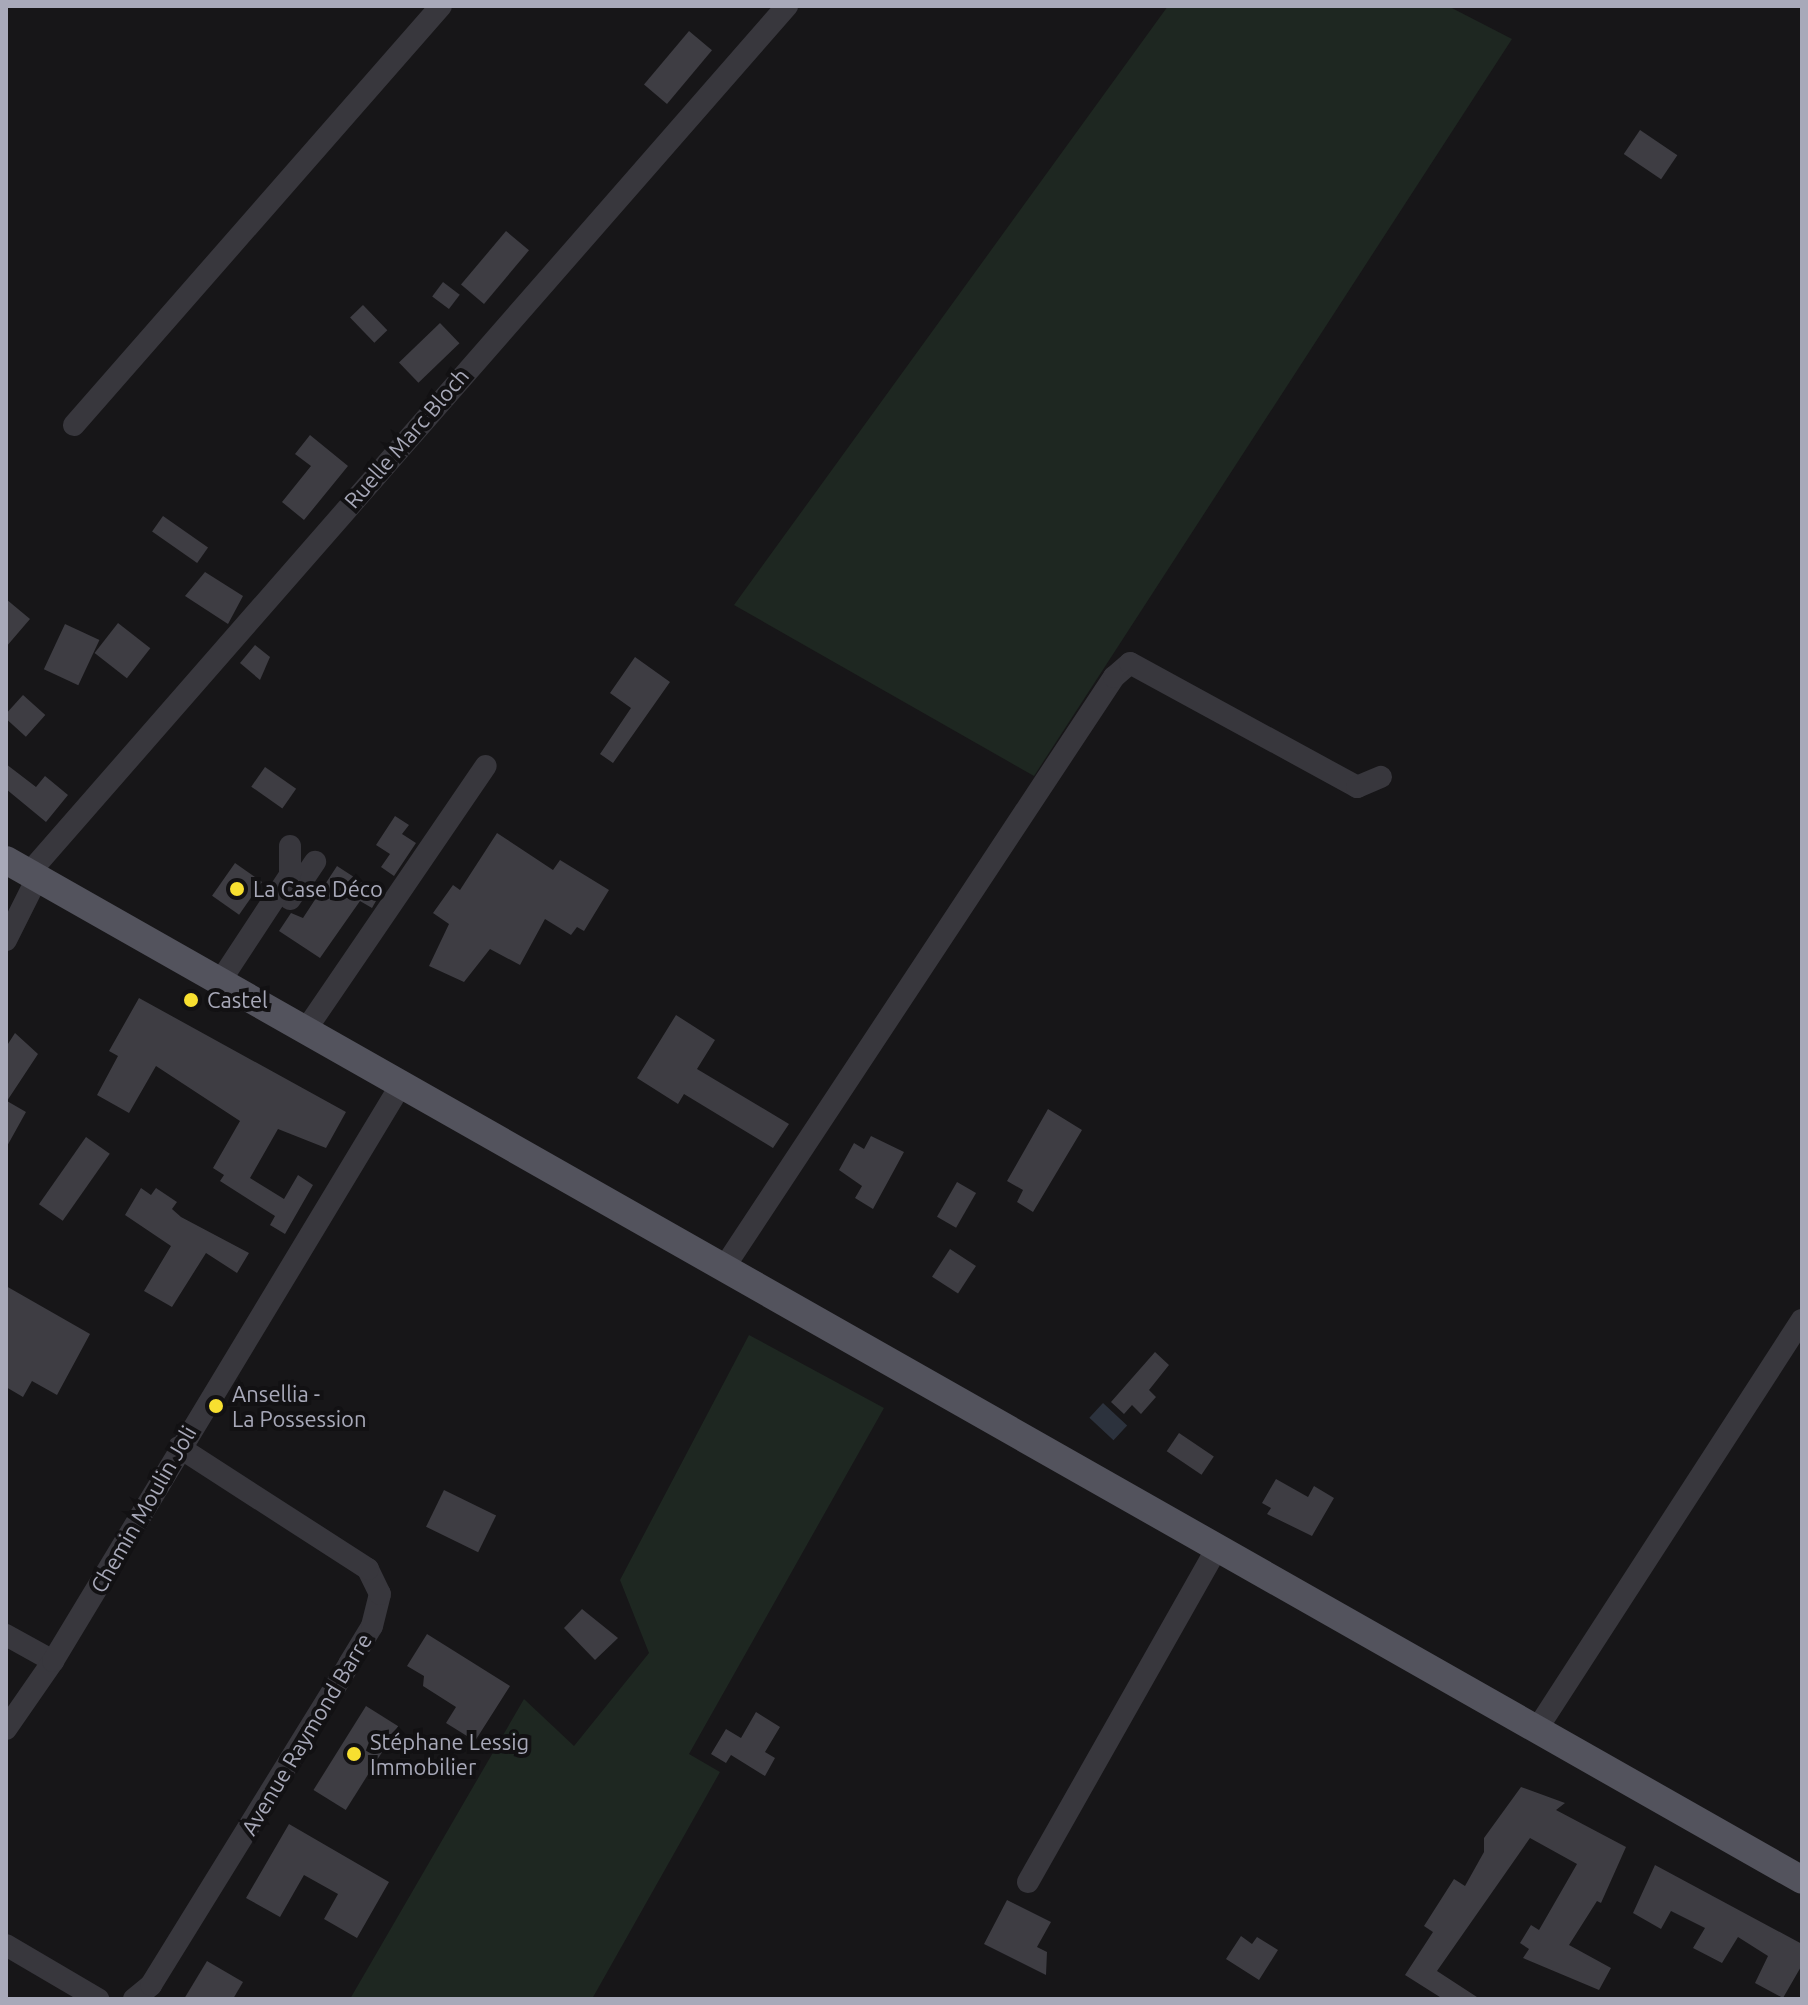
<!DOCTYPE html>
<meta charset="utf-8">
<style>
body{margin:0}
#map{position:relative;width:1808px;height:2005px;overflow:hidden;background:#171618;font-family:Ubuntu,sans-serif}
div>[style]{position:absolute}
.green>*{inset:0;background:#1e2721}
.water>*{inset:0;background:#2c323d;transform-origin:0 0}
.building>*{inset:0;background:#3e3d43;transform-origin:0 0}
.minor>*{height:22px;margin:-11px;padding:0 11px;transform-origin:11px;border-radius:11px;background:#38373d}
.major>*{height:28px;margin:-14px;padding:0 14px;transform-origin:14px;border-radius:14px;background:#53535d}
.dots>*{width:22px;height:22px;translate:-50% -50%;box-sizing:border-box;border:4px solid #121113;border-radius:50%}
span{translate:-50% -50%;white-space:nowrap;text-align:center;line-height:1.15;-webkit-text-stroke:8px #121113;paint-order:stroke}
.street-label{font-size:22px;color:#a8a9b9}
.poi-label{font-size:22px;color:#a8a9b9}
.left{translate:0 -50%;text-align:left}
.frame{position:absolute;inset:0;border:8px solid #a8a9b9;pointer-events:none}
</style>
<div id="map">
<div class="green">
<div style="clip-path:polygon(1168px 6px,1448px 6px,1512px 39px,1034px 776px,734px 605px)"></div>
<div style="clip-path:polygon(749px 1335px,884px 1408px,689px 1754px,720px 1772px,592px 1999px,350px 1999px,524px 1699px,574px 1746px,649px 1653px,620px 1580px)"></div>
</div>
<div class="water">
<div style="left:1103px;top:1403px;width:33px;height:20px;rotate:43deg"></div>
</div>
<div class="building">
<div style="left:689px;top:31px;width:30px;height:70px;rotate:40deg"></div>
<div style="left:1640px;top:130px;width:45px;height:29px;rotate:34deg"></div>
<div style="left:506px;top:231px;width:30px;height:70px;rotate:40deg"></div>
<div style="left:443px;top:282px;width:21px;height:18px;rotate:37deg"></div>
<div style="left:363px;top:305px;width:35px;height:18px;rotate:46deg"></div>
<div style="left:440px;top:323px;width:28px;height:57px;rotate:46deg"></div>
<div style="clip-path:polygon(310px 435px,348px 466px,304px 520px,282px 502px,311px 466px,295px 454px)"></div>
<div style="left:163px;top:516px;width:55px;height:19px;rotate:35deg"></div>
<div style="clip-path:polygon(205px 572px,243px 596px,228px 624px,185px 596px)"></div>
<div style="clip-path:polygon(6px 599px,30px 619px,6px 647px)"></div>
<div style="left:118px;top:623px;width:41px;height:38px;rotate:38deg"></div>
<div style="left:65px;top:624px;width:38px;height:50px;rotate:25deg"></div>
<div style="clip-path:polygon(255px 645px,270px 657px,260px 680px,240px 663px)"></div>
<div style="clip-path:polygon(635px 657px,670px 682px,613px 763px,600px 754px,631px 708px,610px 693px)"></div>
<div style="left:23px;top:695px;width:30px;height:29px;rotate:42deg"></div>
<div style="clip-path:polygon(6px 764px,36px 787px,45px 776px,68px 795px,46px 822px,6px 789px)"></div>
<div style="left:265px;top:767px;width:38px;height:24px;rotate:35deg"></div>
<div style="clip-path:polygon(395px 816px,409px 825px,402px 834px,416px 843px,394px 876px,381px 867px,390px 854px,376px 845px)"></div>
<div style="clip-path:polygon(497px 833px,553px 870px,560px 860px,609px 890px,584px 931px,577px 927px,571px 935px,545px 919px,520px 965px,490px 949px,464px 982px,429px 966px,449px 924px,433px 913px,453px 885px,460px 890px)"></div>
<div style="left:235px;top:863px;width:33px;height:40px;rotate:35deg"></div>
<div style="clip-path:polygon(337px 866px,380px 894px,372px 908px,360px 901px,320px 958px,279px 931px,291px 913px,303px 918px)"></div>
<div style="clip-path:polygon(139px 998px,346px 1112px,326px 1148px,278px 1129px,250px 1178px,284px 1199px,298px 1175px,313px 1185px,285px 1234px,270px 1225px,275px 1216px,220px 1181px,224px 1175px,213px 1168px,240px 1121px,156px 1066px,129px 1113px,97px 1095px,118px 1056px,109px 1051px)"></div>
<div style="clip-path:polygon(676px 1015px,715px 1040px,697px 1069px,789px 1124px,773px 1148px,684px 1094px,678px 1104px,637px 1078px)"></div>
<div style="clip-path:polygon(15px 1033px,38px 1054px,7px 1101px,26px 1112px,6px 1148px,6px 1047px)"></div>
<div style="clip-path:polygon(1048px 1109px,1082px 1130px,1033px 1212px,1017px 1202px,1023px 1190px,1007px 1181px)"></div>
<div style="clip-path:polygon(871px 1136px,904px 1152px,873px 1209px,855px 1198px,862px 1186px,839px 1170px,854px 1143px,864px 1149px)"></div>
<div style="left:86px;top:1137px;width:29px;height:82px;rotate:35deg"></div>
<div style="left:957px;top:1182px;width:22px;height:40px;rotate:30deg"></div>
<div style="clip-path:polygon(141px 1188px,151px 1195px,156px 1188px,177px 1202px,172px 1209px,181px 1217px,249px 1253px,237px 1273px,206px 1253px,172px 1307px,144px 1291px,171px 1246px,125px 1215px)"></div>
<div style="left:950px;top:1249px;width:31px;height:33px;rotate:33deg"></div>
<div style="clip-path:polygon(6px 1286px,90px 1334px,57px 1395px,32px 1381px,23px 1397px,6px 1387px)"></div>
<div style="clip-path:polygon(1155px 1352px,1169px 1365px,1149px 1390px,1156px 1397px,1141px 1414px,1132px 1405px,1124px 1414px,1111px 1402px)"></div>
<div style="left:1179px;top:1433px;width:42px;height:22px;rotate:34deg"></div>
<div style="clip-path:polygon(1276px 1479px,1308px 1497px,1314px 1486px,1334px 1498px,1312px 1536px,1267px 1514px,1271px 1508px,1262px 1503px)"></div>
<div style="left:444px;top:1490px;width:58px;height:41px;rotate:26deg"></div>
<div style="clip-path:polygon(582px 1609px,618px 1638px,595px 1660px,564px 1628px)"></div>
<div style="clip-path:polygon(427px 1634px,510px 1686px,475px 1741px,446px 1723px,456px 1707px,423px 1686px,424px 1676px,407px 1666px)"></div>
<div style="left:366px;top:1706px;width:38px;height:99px;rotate:32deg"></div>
<div style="clip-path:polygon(756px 1712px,780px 1727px,765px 1752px,775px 1758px,765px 1776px,731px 1755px,726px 1763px,711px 1754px,726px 1729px,741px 1738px)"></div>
<div style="clip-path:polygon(1521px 1787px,1565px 1803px,1556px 1810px,1626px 1847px,1601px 1903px,1597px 1901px,1569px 1945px,1611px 1968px,1599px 1990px,1523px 1958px,1529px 1949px,1520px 1943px,1531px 1925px,1539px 1930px,1577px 1864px,1530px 1838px,1437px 1971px,1480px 1999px,1443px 1999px,1405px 1975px,1433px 1932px,1424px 1926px,1454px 1879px,1465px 1886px,1484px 1852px,1484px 1838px)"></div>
<div style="clip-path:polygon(289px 1824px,389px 1882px,357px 1938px,324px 1919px,338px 1894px,304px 1875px,280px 1917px,246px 1898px)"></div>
<div style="clip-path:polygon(1655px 1865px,1802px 1944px,1802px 1965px,1783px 1998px,1755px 1983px,1768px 1956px,1738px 1937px,1722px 1963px,1693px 1948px,1705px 1928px,1671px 1911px,1661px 1929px,1633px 1913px)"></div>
<div style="clip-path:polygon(1007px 1900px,1051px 1922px,1037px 1947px,1047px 1952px,1046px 1975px,984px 1944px)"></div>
<div style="clip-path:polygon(1241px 1936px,1252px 1944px,1257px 1937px,1278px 1950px,1259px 1980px,1226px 1959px)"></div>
<div style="clip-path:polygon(207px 1961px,243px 1982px,233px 1999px,184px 1999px)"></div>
</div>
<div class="minor">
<div style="left:74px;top:425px;width:557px;rotate:-48.79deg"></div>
<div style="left:29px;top:873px;width:1152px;rotate:-48.84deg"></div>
<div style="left:290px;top:899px;width:45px;rotate:-56deg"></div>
<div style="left:6px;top:940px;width:69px;rotate:-63.4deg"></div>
<div style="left:221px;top:980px;width:126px;rotate:-56.7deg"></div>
<div style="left:290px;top:875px;width:29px;rotate:-90deg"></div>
<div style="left:307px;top:1028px;width:317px;rotate:-55.7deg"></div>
<div style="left:725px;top:1266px;width:706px;rotate:-56.56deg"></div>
<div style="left:1114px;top:677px;width:21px;rotate:-41deg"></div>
<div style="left:1130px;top:663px;width:259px;rotate:28.6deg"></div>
<div style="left:1357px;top:787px;width:26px;rotate:-23deg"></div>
<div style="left:6px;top:1635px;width:54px;rotate:29deg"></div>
<div style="left:6px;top:1729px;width:83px;rotate:-55.3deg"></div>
<div style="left:53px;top:1661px;width:675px;rotate:-58.88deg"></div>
<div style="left:1537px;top:1729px;width:487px;rotate:-57.1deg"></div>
<div style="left:1028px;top:1882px;width:386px;rotate:-60.5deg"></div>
<div style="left:6px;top:1945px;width:107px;rotate:30.4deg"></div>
<div style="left:134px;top:1999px;width:22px;rotate:-39deg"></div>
<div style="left:151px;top:1985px;width:377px;rotate:-58.3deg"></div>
<div style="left:349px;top:1664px;width:44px;rotate:-58.8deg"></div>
<div style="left:372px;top:1626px;width:33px;rotate:-76deg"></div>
<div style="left:380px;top:1594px;width:28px;rotate:-116deg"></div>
<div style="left:368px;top:1569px;width:225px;rotate:-147.2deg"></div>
</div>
<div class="major">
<div style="left:6px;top:860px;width:2065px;rotate:29.59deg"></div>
</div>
<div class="dots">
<div style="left:237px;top:889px;background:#f7df30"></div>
<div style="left:191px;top:1000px;background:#f7df30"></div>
<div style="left:216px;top:1406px;background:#f7df30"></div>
<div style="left:354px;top:1754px;background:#f7df30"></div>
</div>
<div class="street-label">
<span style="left:406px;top:438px;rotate:-49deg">Ruelle Marc Bloch</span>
<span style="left:143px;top:1509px;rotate:-60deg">Chemin Moulin Joli</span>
<span style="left:306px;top:1734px;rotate:-59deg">Avenue Raymond Barre</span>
</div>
<div class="poi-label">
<span class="left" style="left:253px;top:889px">La Case Déco</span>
<span class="left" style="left:207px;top:1000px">Castel</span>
<span class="left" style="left:232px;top:1406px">Ansellia -<br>La Possession</span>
<span class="left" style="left:370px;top:1754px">Stéphane Lessig<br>Immobilier</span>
</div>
<div class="frame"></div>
</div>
